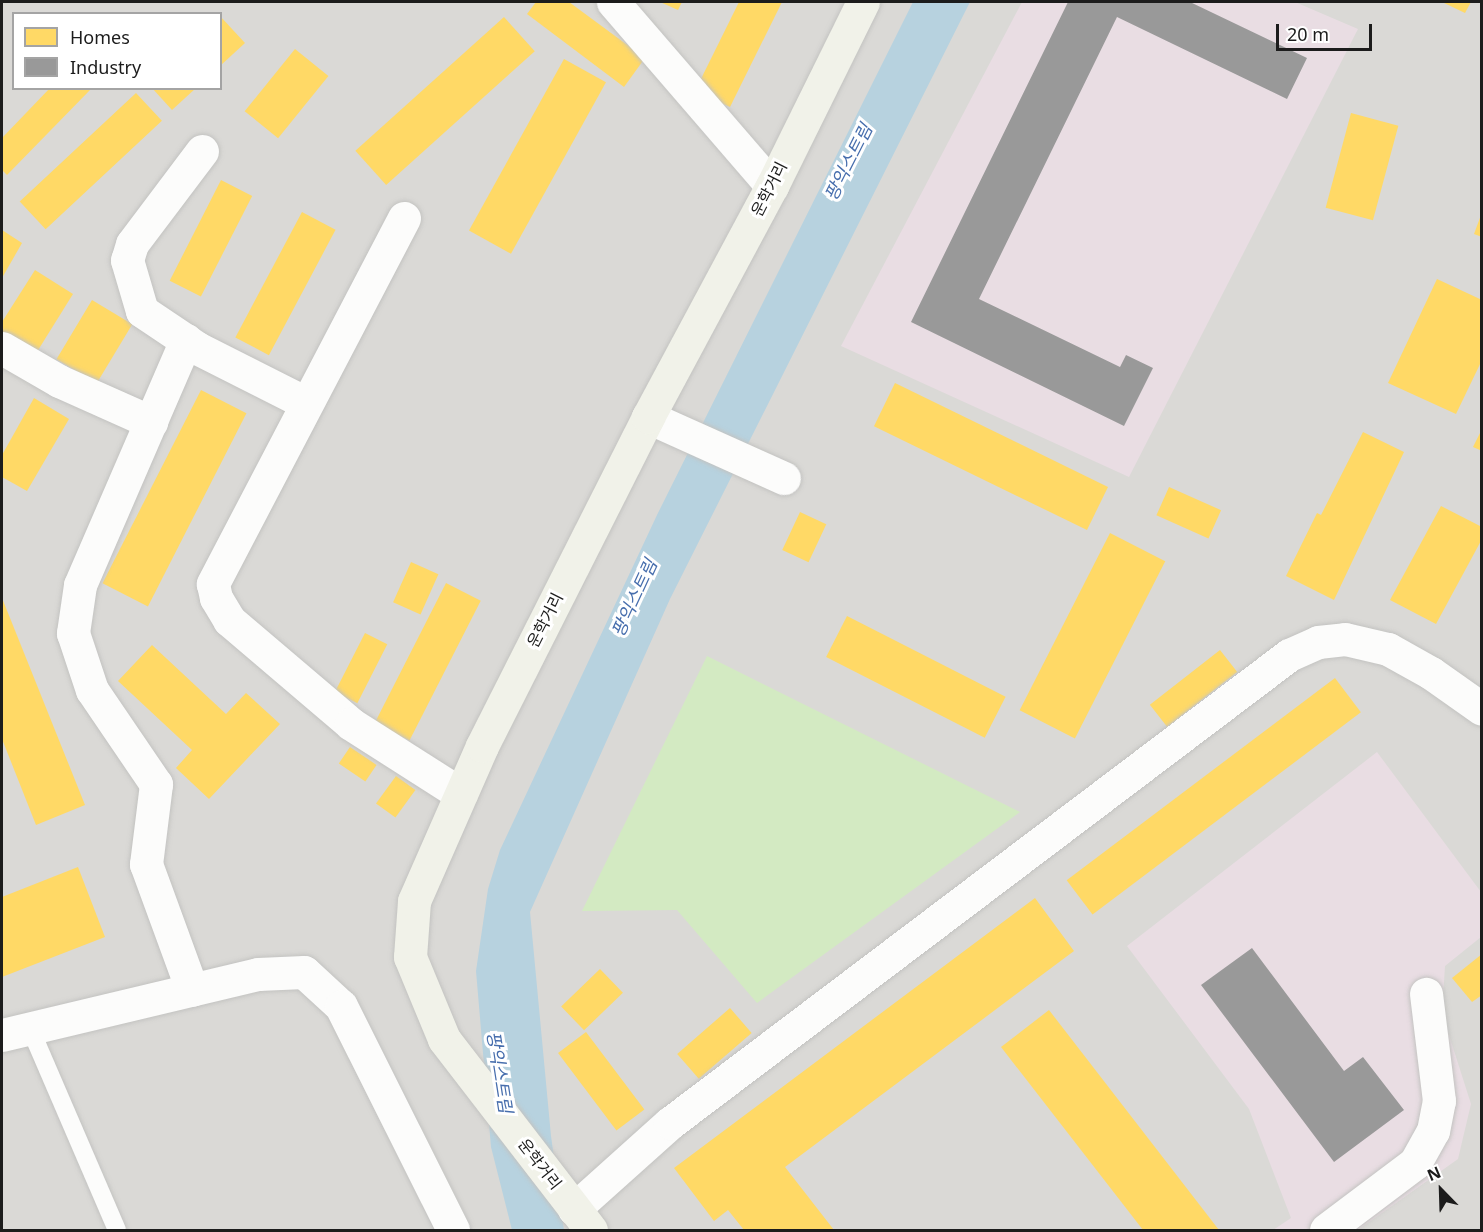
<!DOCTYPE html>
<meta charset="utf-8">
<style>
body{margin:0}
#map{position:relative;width:1483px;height:1232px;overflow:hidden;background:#ebeae5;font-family:"Noto Sans","Noto Sans KR",sans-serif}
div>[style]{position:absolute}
.residential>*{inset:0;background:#dad9d6}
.industrial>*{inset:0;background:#e9dde3}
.grass>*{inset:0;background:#d3eac2}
.water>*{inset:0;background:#b7d2df}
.homes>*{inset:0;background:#ffd966;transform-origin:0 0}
.industry>*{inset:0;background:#999}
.roads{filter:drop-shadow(0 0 2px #c3c3c1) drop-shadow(0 0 2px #c3c3c1)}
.service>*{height:18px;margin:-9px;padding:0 9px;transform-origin:9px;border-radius:9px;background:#fcfcfb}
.minor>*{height:33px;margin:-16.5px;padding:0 16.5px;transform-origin:16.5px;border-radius:16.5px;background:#fcfcfb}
.secondary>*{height:33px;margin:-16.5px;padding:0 16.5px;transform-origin:16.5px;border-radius:16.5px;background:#f1f2e9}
span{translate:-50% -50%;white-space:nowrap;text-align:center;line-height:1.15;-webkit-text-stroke:6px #fff;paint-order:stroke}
.street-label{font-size:16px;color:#1c1c1c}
.water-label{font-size:18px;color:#476ead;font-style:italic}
.frame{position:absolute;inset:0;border:3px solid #1c1c1c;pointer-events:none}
.legend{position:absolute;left:12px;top:12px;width:210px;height:78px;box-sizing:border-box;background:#fff;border:2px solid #a4a4a4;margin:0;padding:8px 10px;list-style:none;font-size:18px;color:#1c1c1c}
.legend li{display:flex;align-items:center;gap:12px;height:30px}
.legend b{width:30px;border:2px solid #a4a4a4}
.north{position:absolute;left:1411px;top:1160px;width:60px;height:60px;-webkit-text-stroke:4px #fff;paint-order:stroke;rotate:337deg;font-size:16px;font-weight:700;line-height:24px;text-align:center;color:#1c1c1c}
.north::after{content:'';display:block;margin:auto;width:21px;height:27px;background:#1c1c1c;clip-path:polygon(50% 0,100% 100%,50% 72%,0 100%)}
.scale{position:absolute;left:1276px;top:24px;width:96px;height:27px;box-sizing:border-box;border:3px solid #1c1c1c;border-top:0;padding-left:8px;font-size:18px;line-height:21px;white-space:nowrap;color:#1c1c1c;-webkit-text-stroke:4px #fff;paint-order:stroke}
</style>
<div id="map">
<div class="residential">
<div style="clip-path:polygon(evenodd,2px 2px,1481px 2px,1481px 1230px,2px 1230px,2px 2px,14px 14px,220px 14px,220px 88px,14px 88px,14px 14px)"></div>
</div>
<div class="industrial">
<div style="clip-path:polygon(1022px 2px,1295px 2px,1358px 29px,1129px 477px,841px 346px)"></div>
<div style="clip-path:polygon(1377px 752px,1481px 892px,1481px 937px,1445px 966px,1442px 1013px,1471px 1104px,1458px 1159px,1358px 1230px,1273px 1230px,1291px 1218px,1249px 1109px,1127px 946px)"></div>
</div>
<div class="grass">
<div style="clip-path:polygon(707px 656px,1020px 812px,757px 1003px,677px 910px,582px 911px)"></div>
</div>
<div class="water">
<div style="clip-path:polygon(913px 2px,970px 2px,670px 599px,530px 912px,551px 1136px,564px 1230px,512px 1230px,491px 1147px,476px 971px,488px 889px,500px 850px,657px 515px)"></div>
</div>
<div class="homes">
<div style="clip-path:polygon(536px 2px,569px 2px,645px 58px,624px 87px,527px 14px)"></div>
<div style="clip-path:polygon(660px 2px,682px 2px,678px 10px)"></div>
<div style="clip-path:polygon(739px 2px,782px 2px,730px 107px,695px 91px)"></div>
<div style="clip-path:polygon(1442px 2px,1471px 2px,1465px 13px)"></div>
<div style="clip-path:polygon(220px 16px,245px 43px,220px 66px)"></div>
<div style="left:504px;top:17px;width:46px;height:200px;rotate:48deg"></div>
<div style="left:295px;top:49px;width:43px;height:80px;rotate:39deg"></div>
<div style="left:564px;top:59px;width:48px;height:196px;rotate:29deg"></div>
<div style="clip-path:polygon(50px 88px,90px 90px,7px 175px,2px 170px,2px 138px)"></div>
<div style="clip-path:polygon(152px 88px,196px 88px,172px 110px)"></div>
<div style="left:136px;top:93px;width:38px;height:159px;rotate:47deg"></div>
<div style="left:1351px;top:113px;width:49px;height:98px;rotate:15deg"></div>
<div style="left:221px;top:180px;width:35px;height:113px;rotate:27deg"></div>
<div style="left:302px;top:212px;width:38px;height:142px;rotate:28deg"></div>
<div style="clip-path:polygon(1481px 215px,1482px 215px,1482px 237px,1474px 234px)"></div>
<div style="clip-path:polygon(2px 230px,22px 243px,2px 278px)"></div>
<div style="clip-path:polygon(35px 270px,73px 294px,35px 355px,2px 334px,2px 322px)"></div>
<div style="clip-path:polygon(1437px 279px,1482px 300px,1482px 360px,1456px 414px,1388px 383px)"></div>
<div style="left:92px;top:300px;width:47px;height:69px;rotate:31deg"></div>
<div style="left:895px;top:383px;width:237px;height:48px;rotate:26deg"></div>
<div style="left:201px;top:390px;width:51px;height:217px;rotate:27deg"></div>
<div style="clip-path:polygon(34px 398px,69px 419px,27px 491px,2px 477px,2px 455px)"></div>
<div style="clip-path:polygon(1482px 429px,1482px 451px,1473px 447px)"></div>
<div style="clip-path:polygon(1363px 432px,1404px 452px,1334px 600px,1286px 576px,1317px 513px,1321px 515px)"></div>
<div style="left:1169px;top:487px;width:57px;height:31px;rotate:24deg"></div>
<div style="clip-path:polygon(1441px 506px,1482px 527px,1482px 539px,1436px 624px,1390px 600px)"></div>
<div style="left:800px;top:512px;width:29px;height:42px;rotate:25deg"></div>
<div style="left:1110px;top:533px;width:62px;height:199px;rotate:27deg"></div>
<div style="left:411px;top:562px;width:30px;height:44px;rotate:24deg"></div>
<div style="left:446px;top:583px;width:39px;height:157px;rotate:27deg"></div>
<div style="clip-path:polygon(2px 598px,85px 805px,36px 825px,2px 739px)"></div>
<div style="left:847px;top:616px;width:178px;height:46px;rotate:27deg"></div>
<div style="left:365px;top:633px;width:25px;height:66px;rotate:27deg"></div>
<div style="clip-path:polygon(152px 645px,226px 714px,246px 693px,280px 724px,209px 799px,176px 768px,192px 750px,118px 681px)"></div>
<div style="left:1220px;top:650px;width:28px;height:89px;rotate:52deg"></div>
<div style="left:1335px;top:678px;width:43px;height:336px;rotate:53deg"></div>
<div style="left:350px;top:747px;width:32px;height:20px;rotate:34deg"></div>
<div style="left:396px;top:776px;width:24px;height:34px;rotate:36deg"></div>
<div style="clip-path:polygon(78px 867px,105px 937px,2px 977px,2px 897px)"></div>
<div style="clip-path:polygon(1035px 898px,1074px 951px,785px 1167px,834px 1230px,744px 1230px,728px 1210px,714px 1221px,674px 1168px)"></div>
<div style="clip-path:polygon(1482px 954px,1482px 995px,1472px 1002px,1452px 978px)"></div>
<div style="left:600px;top:969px;width:33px;height:54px;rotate:46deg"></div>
<div style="left:730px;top:1008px;width:33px;height:70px;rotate:49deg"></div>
<div style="clip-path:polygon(1049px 1010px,1219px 1230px,1143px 1230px,1001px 1047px)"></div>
<div style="left:586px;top:1032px;width:97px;height:35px;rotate:53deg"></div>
</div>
<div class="industry">
<div style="clip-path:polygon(1068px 2px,1190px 2px,1307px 58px,1287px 99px,1117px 17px,979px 299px,1120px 367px,1126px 355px,1153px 368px,1124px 426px,911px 322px)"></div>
<div style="clip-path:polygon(1252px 948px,1344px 1071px,1363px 1057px,1404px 1110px,1334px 1162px,1201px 985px)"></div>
</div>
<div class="roads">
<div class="service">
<div style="left:30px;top:1028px;width:220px;rotate:66.7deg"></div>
</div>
<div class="minor">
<div style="left:613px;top:2px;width:243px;rotate:49.2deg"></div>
<div style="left:202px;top:151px;width:116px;rotate:127deg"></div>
<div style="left:132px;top:244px;width:17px;rotate:107deg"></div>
<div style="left:127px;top:260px;width:53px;rotate:73.6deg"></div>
<div style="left:142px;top:311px;width:66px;rotate:33.9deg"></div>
<div style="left:197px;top:348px;width:122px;rotate:26.8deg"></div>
<div style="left:404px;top:218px;width:413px;rotate:117.6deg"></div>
<div style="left:213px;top:584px;width:14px;rotate:78deg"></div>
<div style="left:216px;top:598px;width:26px;rotate:59deg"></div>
<div style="left:229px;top:620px;width:160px;rotate:40.4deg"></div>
<div style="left:351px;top:724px;width:130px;rotate:32.5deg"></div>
<div style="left:186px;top:340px;width:267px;rotate:113.4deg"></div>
<div style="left:80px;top:585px;width:49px;rotate:98.3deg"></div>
<div style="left:73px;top:633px;width:60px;rotate:71.6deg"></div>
<div style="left:92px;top:690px;width:114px;rotate:55.8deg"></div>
<div style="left:156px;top:784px;width:81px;rotate:97.1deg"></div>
<div style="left:146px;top:864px;width:134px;rotate:69.9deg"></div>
<div style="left:2px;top:348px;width:66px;rotate:30.1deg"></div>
<div style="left:59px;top:381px;width:101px;rotate:24deg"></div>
<div style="left:648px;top:417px;width:149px;rotate:24.2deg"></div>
<div style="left:2px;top:1035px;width:263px;rotate:-13.4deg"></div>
<div style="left:258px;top:974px;width:46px;rotate:-2.5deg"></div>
<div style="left:304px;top:972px;width:50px;rotate:42.6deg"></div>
<div style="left:341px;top:1006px;width:250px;rotate:63.4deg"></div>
<div style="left:574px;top:1209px;width:129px;rotate:-41.9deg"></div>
<div style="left:670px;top:1123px;width:776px;rotate:-37.09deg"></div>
<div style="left:1289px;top:655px;width:32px;rotate:-24deg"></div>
<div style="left:1318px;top:642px;width:27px;rotate:-6deg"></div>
<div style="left:1345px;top:639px;width:44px;rotate:13.1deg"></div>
<div style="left:1388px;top:649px;width:49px;rotate:29.2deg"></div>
<div style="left:1431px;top:673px;width:62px;rotate:35.2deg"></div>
<div style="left:1326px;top:1230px;width:111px;rotate:-37deg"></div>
<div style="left:1415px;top:1163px;width:37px;rotate:-61deg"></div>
<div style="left:1433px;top:1131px;width:31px;rotate:-79deg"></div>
<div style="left:1439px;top:1101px;width:108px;rotate:-96.9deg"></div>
</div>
<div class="secondary">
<div style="left:591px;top:1230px;width:241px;rotate:-127.6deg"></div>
<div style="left:444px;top:1039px;width:89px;rotate:-112.5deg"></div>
<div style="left:410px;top:957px;width:56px;rotate:-85.9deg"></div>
<div style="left:414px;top:901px;width:169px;rotate:-66.3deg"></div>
<div style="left:482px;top:746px;width:369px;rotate:-63.2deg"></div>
<div style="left:648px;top:417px;width:262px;rotate:-61.8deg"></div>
<div style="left:772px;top:186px;width:205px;rotate:-63.7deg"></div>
</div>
</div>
<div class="street-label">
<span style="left:769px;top:189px;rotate:-63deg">운학거리</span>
<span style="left:545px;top:620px;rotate:-63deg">운학거리</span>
<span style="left:540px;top:1164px;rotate:52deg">운학거리</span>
</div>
<div class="water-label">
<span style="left:848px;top:162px;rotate:-63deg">팡익스트림</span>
<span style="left:634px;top:598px;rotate:-65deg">팡익스트림</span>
<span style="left:500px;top:1072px;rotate:81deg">팡익스트림</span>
</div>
<div class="frame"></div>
<ul class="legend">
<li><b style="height:16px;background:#ffd966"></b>Homes</li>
<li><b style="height:16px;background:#999"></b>Industry</li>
</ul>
<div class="north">N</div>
<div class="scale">20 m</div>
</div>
